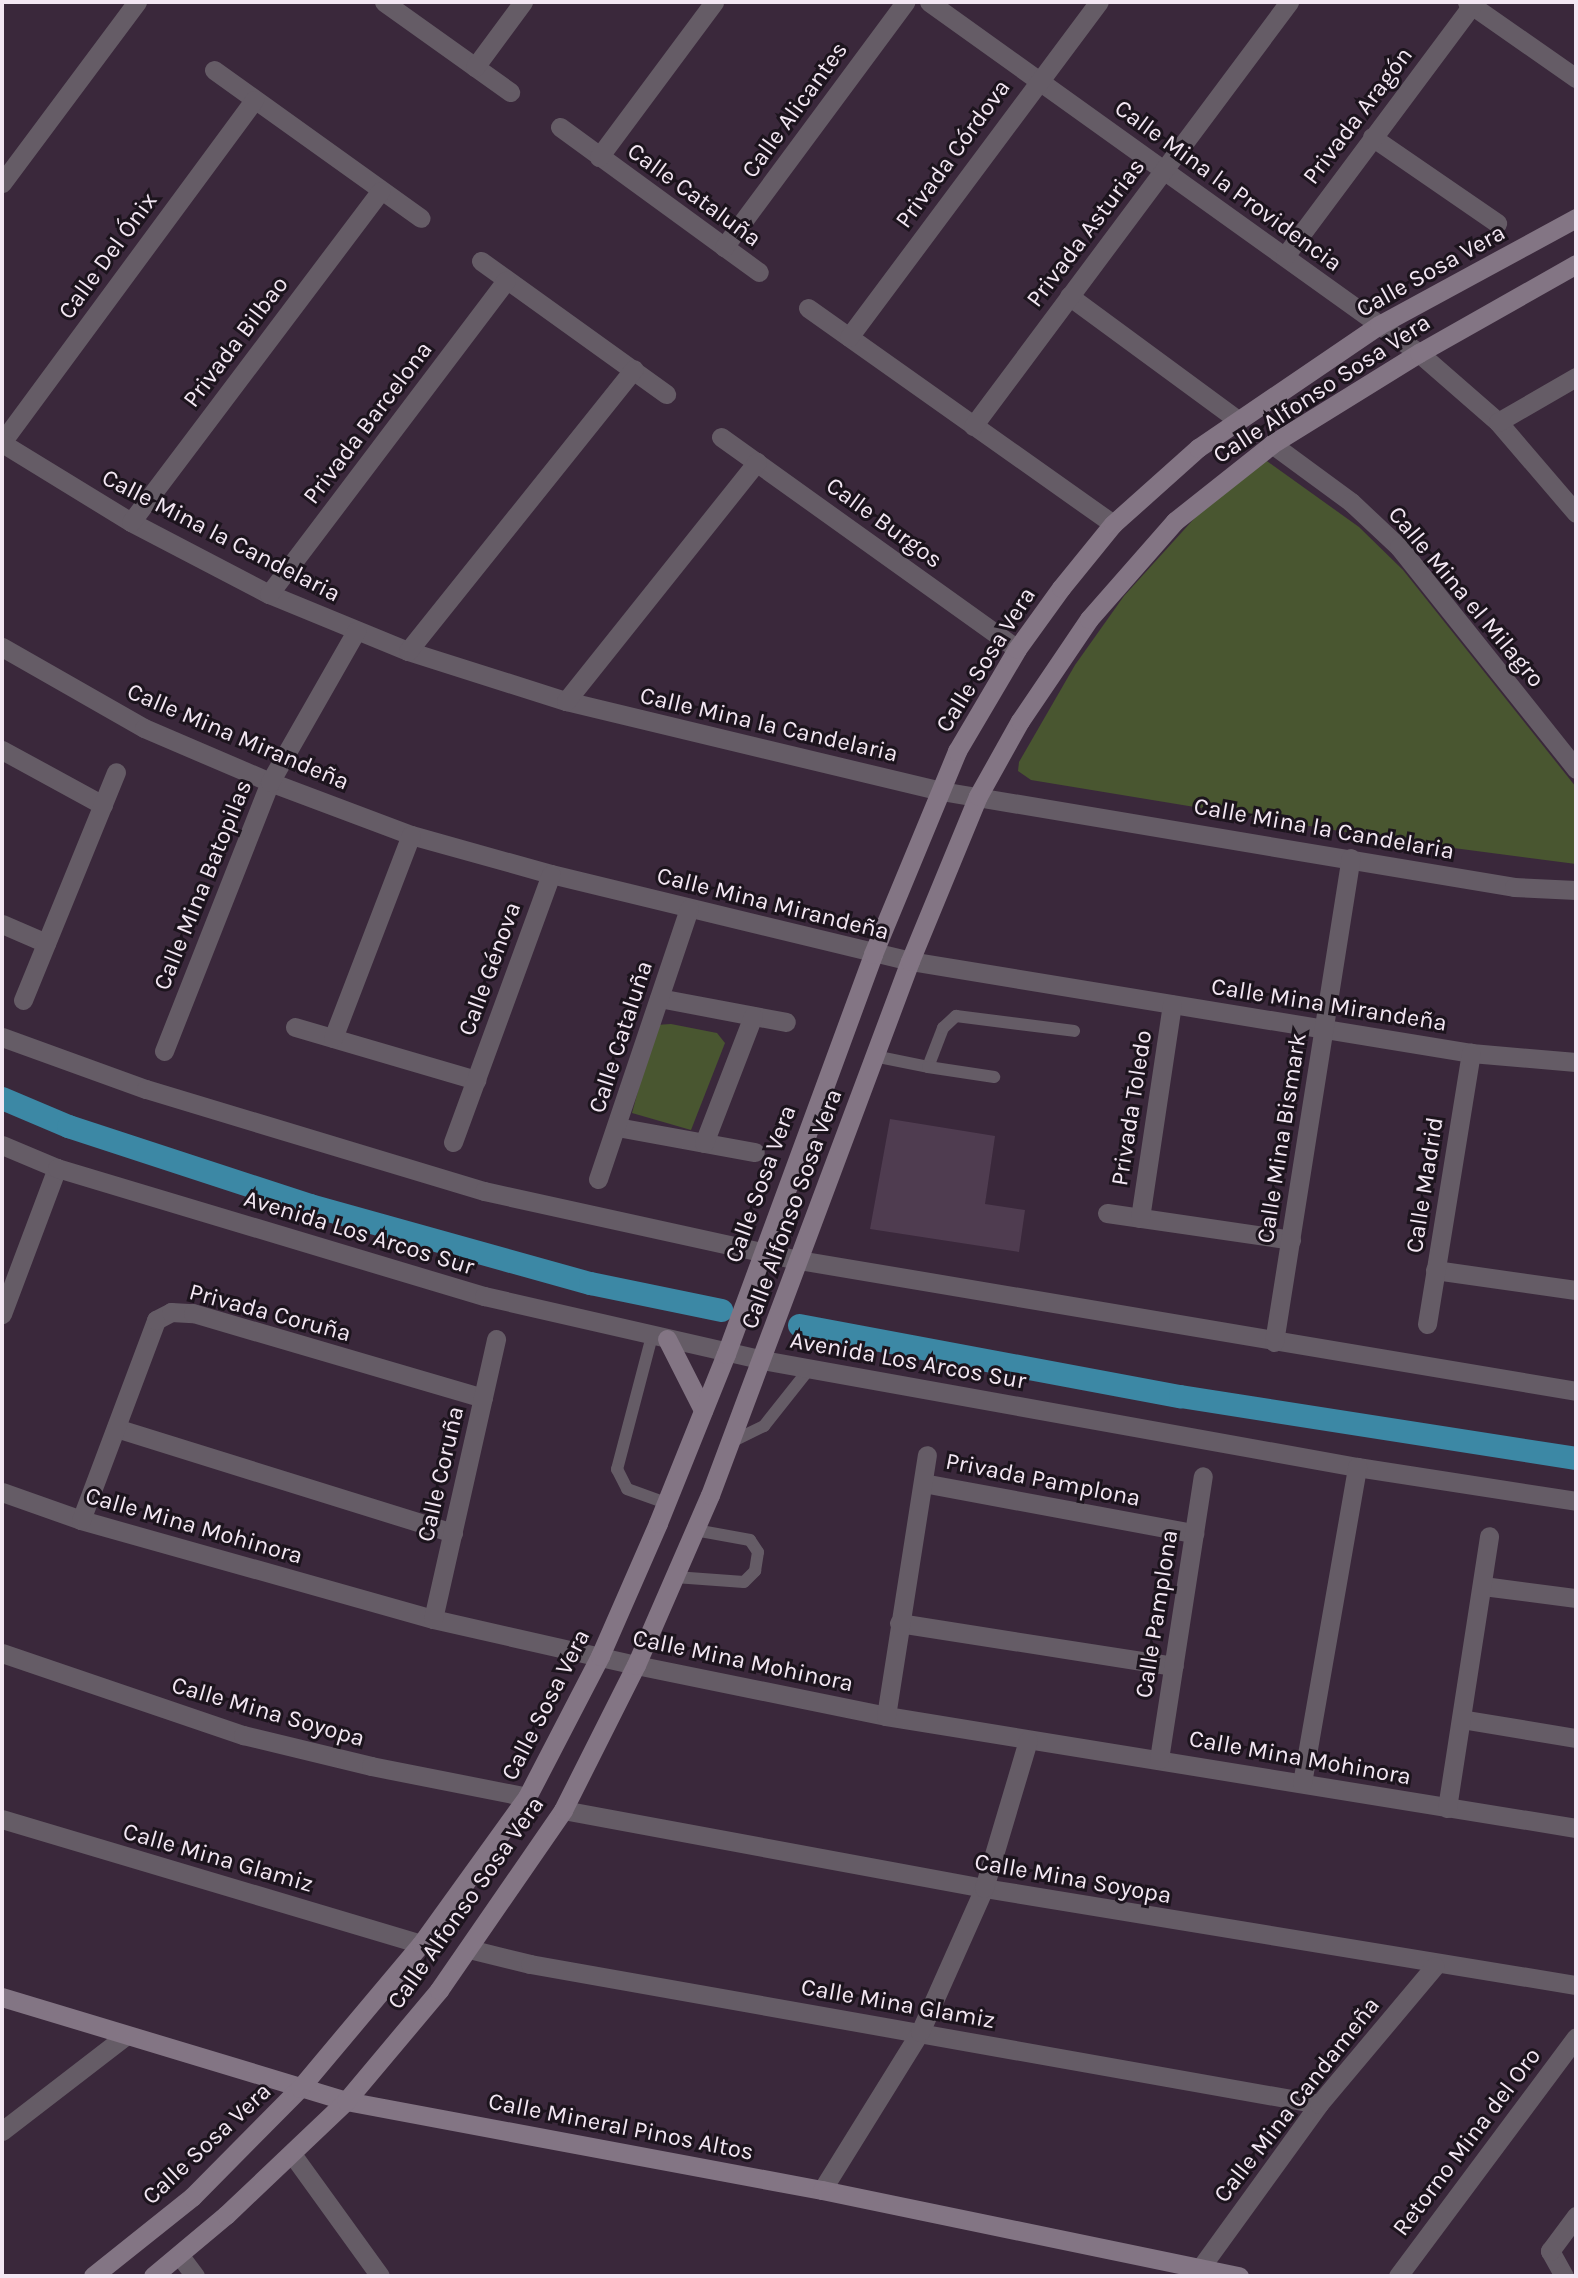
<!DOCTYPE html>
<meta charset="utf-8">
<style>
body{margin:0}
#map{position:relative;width:1578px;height:2278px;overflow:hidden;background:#3a283b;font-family:Karla,sans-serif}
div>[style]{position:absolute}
.green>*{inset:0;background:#495630}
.canal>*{height:23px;margin:-11.5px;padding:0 11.5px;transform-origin:11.5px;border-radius:11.5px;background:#3c88a5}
.building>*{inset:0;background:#4f3c50}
.service>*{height:12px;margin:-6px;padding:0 6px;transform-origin:6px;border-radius:6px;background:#655c66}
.minor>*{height:19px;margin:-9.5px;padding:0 9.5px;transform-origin:9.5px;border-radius:9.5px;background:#655c66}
.tertiary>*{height:19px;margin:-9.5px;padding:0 9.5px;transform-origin:9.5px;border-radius:9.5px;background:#655c66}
.secondary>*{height:19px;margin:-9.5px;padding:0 9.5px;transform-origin:9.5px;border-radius:9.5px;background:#837584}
span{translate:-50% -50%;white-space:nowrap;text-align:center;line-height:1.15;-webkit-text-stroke:6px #1c141d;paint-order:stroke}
.street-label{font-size:24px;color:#f3e7f3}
.frame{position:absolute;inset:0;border:4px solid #f3e7f3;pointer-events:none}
</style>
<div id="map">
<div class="green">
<div style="clip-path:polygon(1264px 459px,1359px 527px,1403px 570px,1576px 787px,1576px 864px,1400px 841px,1031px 780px,1018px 771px,1019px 762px,1075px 665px,1124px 596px,1221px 489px)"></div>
<div style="clip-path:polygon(671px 1024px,717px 1033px,725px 1043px,691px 1130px,632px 1113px,656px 1025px)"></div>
</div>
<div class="canal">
<div style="left:2px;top:1098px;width:72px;rotate:23deg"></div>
<div style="left:68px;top:1126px;width:255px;rotate:18.1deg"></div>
<div style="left:310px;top:1205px;width:291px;rotate:15.6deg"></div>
<div style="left:590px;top:1283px;width:134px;rotate:11.6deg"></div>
<div style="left:799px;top:1325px;width:388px;rotate:10.6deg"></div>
<div style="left:1180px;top:1396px;width:401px;rotate:8.9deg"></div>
</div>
<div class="building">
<div style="clip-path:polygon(890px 1119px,995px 1136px,985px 1204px,1025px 1210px,1019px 1252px,870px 1229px)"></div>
</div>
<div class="service">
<div style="left:874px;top:1056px;width:55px;rotate:11.5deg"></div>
<div style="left:928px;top:1067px;width:42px;rotate:-69deg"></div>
<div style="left:943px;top:1028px;width:18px;rotate:-43deg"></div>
<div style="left:956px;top:1016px;width:119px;rotate:7.2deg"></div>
<div style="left:928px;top:1067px;width:67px;rotate:8.6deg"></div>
<div style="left:652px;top:1336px;width:138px;rotate:104.7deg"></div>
<div style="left:617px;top:1469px;width:22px;rotate:63deg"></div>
<div style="left:627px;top:1489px;width:41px;rotate:19.7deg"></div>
<div style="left:731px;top:1442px;width:37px;rotate:-26deg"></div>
<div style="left:764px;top:1426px;width:74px;rotate:-51.6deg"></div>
<div style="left:675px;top:1577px;width:69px;rotate:4.1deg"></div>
<div style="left:744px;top:1582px;width:16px;rotate:-45deg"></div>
<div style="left:755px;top:1571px;width:19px;rotate:-81deg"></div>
<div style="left:758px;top:1552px;width:14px;rotate:-124deg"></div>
<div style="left:750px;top:1540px;width:56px;rotate:-169.7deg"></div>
</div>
<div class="minor">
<div style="left:384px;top:2px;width:155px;rotate:35.5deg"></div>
<div style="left:929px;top:2px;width:603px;rotate:35.62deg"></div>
<div style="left:1419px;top:353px;width:105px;rotate:41.1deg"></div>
<div style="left:1498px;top:422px;width:120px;rotate:49.4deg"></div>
<div style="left:1467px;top:2px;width:133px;rotate:34.9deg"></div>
<div style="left:475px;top:67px;width:81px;rotate:-53.6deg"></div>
<div style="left:214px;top:70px;width:254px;rotate:35.6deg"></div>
<div style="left:560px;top:127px;width:246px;rotate:36.1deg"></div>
<div style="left:1372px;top:137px;width:152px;rotate:34.5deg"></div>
<div style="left:599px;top:157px;width:193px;rotate:-53.4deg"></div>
<div style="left:2px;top:183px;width:226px;rotate:-53.3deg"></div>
<div style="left:724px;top:247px;width:305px;rotate:-53.5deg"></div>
<div style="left:1285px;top:256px;width:313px;rotate:-53.3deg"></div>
<div style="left:481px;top:261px;width:228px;rotate:35.7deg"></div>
<div style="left:1069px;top:296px;width:210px;rotate:36.3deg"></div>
<div style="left:808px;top:308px;width:374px;rotate:35.3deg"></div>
<div style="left:849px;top:337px;width:418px;rotate:-53.3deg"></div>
<div style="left:1498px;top:422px;width:90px;rotate:-30deg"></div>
<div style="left:973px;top:426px;width:529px;rotate:-53.3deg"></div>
<div style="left:721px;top:437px;width:364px;rotate:35.6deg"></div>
<div style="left:2px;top:442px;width:425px;rotate:-53.6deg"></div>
<div style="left:2px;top:443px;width:151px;rotate:31.5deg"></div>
<div style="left:131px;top:522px;width:156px;rotate:27.6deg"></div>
<div style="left:269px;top:594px;width:150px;rotate:22.3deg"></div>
<div style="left:408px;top:651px;width:166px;rotate:17.6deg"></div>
<div style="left:566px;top:701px;width:386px;rotate:13.5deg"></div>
<div style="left:941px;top:791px;width:581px;rotate:9.51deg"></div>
<div style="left:1514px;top:887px;width:62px;rotate:2.8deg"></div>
<div style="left:1272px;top:444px;width:98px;rotate:36.3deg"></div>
<div style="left:1351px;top:502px;width:66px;rotate:43.2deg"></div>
<div style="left:1399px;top:547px;width:284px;rotate:51.4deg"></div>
<div style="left:131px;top:522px;width:414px;rotate:-53deg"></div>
<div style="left:269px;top:594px;width:393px;rotate:-52.9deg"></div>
<div style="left:2px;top:647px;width:163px;rotate:29.7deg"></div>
<div style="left:144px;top:728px;width:137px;rotate:23.2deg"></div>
<div style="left:270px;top:782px;width:151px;rotate:20.6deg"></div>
<div style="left:411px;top:835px;width:145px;rotate:15.6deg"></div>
<div style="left:551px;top:874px;width:369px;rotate:13.6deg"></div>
<div style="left:910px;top:961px;width:568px;rotate:9.31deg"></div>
<div style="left:1471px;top:1053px;width:105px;rotate:4.9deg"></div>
<div style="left:408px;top:651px;width:361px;rotate:-51.3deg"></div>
<div style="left:566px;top:701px;width:306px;rotate:-51.4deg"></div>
<div style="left:2px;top:750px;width:115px;rotate:28.6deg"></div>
<div style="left:2px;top:924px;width:48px;rotate:23.4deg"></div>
<div style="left:659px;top:998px;width:129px;rotate:10.7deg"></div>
<div style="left:23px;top:1000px;width:246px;rotate:-67.8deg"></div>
<div style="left:295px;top:1027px;width:189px;rotate:16.3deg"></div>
<div style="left:333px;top:1038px;width:217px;rotate:-69deg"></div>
<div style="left:164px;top:1051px;width:289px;rotate:-68.5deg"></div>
<div style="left:270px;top:782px;width:174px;rotate:-60.3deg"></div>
<div style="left:617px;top:1127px;width:140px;rotate:10.3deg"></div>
<div style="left:453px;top:1142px;width:285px;rotate:-69.9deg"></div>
<div style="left:704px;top:1143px;width:136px;rotate:-68.9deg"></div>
<div style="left:598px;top:1179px;width:285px;rotate:-71.4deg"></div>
<div style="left:1107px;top:1213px;width:186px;rotate:8.3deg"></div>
<div style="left:1140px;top:1218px;width:216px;rotate:-81.5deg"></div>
<div style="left:799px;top:1260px;width:788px;rotate:9.57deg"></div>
<div style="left:1435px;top:1270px;width:142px;rotate:8.1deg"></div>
<div style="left:2px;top:1314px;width:156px;rotate:-69.4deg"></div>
<div style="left:1427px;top:1324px;width:275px;rotate:-80.8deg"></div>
<div style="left:1274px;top:1342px;width:490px;rotate:-81deg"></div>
<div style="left:763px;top:1360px;width:604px;rotate:10.21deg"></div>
<div style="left:1357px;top:1467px;width:222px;rotate:8.8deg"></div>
<div style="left:116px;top:1428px;width:353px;rotate:17.3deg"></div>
<div style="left:923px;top:1483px;width:276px;rotate:10.5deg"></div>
<div style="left:2px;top:1492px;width:84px;rotate:19.5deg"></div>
<div style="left:81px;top:1520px;width:366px;rotate:15.7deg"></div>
<div style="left:433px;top:1619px;width:208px;rotate:12.8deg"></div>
<div style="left:636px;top:1665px;width:255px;rotate:11.5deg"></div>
<div style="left:886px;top:1716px;width:699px;rotate:9.22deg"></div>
<div style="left:81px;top:1520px;width:214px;rotate:-69.4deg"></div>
<div style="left:156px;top:1320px;width:17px;rotate:-28deg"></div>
<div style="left:171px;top:1312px;width:22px;rotate:3deg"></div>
<div style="left:193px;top:1313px;width:302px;rotate:16.3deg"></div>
<div style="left:1483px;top:1586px;width:94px;rotate:7.4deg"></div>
<div style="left:433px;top:1619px;width:287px;rotate:-77.3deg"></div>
<div style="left:899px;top:1623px;width:278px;rotate:8.9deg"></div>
<div style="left:2px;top:1653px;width:255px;rotate:18.8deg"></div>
<div style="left:243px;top:1735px;width:132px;rotate:13.6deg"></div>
<div style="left:371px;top:1766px;width:159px;rotate:11.2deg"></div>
<div style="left:886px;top:1716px;width:264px;rotate:-81.1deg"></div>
<div style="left:1461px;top:1719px;width:117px;rotate:9.4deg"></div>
<div style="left:1159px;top:1759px;width:286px;rotate:-81.2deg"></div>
<div style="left:1302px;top:1783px;width:321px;rotate:-80.1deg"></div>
<div style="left:1447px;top:1808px;width:275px;rotate:-81.2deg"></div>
<div style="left:563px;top:1810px;width:428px;rotate:10.5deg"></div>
<div style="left:984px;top:1888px;width:600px;rotate:9.31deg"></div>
<div style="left:2px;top:1819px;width:437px;rotate:16.6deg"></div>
<div style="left:469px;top:1949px;width:63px;rotate:13.8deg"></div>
<div style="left:530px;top:1964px;width:801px;rotate:10.06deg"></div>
<div style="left:2px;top:2131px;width:154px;rotate:-37.6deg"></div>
<div style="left:292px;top:2154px;width:150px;rotate:54.2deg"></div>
<div style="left:822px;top:2190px;width:186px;rotate:-58.2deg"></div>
<div style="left:920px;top:2032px;width:158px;rotate:-66deg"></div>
<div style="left:984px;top:1888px;width:154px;rotate:-73.4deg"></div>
<div style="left:180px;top:2256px;width:25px;rotate:53deg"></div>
<div style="left:1201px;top:2267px;width:201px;rotate:-54.1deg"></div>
<div style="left:1319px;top:2104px;width:180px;rotate:-50deg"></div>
<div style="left:1398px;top:2276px;width:298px;rotate:-53.3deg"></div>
<div style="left:1564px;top:2276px;width:29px;rotate:-119deg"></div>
<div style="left:1550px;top:2251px;width:44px;rotate:-53.4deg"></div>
</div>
<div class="tertiary">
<div style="left:2px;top:1037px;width:153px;rotate:19.9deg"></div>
<div style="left:146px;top:1089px;width:353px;rotate:16.8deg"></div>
<div style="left:484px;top:1191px;width:322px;rotate:12.4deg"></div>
<div style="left:2px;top:1145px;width:60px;rotate:22.7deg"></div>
<div style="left:57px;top:1168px;width:446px;rotate:16.7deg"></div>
<div style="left:484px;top:1296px;width:286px;rotate:12.9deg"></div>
</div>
<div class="secondary">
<div style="left:667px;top:1339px;width:80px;rotate:63.1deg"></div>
<div style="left:2px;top:1997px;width:359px;rotate:16.8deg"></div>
<div style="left:346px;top:2101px;width:484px;rotate:10.6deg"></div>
<div style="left:822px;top:2190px;width:426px;rotate:11.7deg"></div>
<div style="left:93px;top:2276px;width:127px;rotate:-38.6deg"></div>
<div style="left:192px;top:2197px;width:153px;rotate:-45.3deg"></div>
<div style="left:300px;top:2088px;width:188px;rotate:-50deg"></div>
<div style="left:421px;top:1944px;width:181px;rotate:-54.2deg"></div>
<div style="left:527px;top:1797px;width:159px;rotate:-62.6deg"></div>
<div style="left:600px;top:1656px;width:145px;rotate:-66.4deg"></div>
<div style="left:658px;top:1523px;width:182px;rotate:-68.1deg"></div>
<div style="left:726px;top:1354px;width:426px;rotate:-69.8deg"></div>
<div style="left:873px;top:954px;width:220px;rotate:-67.5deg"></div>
<div style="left:957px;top:751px;width:118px;rotate:-59.5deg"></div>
<div style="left:1017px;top:649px;width:75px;rotate:-54.2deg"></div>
<div style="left:1061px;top:588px;width:82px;rotate:-50.9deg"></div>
<div style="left:1113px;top:524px;width:114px;rotate:-41.8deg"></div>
<div style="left:1198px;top:448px;width:219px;rotate:-34.2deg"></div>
<div style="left:1379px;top:325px;width:224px;rotate:-28.5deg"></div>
<div style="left:153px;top:2276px;width:95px;rotate:-39.9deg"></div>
<div style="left:226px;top:2215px;width:166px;rotate:-43.5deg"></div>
<div style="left:346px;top:2101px;width:145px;rotate:-50deg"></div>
<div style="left:439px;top:1990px;width:219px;rotate:-55.4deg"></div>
<div style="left:563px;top:1810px;width:162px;rotate:-63.3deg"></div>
<div style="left:636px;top:1665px;width:185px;rotate:-66.5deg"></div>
<div style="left:710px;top:1495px;width:570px;rotate:-69.47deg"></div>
<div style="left:910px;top:961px;width:178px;rotate:-67.6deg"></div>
<div style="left:978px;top:796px;width:86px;rotate:-60.8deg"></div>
<div style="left:1020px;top:721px;width:123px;rotate:-55.9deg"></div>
<div style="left:1089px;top:619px;width:130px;rotate:-48.7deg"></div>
<div style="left:1175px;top:521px;width:124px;rotate:-38.4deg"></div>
<div style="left:1272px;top:444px;width:173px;rotate:-31.8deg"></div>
<div style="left:1419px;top:353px;width:180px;rotate:-29.5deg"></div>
</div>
<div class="street-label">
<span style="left:795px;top:110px;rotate:-54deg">Calle Alicantes</span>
<span style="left:1358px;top:116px;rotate:-53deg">Privada Aragón</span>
<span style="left:953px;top:154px;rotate:-54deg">Privada Córdova</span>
<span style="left:1228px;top:186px;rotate:36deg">Calle Mina la Providencia</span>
<span style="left:694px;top:195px;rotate:36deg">Calle Cataluña</span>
<span style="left:1086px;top:233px;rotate:-53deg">Privada Asturias</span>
<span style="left:108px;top:256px;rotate:-54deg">Calle Del Ónix</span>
<span style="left:1431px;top:271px;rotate:-29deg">Calle Sosa Vera</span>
<span style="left:236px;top:342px;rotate:-53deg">Privada Bilbao</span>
<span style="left:1322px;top:389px;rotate:-33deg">Calle Alfonso Sosa Vera</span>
<span style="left:368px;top:423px;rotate:-53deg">Privada Barcelona</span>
<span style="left:884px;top:523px;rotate:36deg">Calle Burgos</span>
<span style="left:221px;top:536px;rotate:27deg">Calle Mina la Candelaria</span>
<span style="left:1466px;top:597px;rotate:50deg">Calle Mina el Milagro</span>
<span style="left:986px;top:660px;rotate:-58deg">Calle Sosa Vera</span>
<span style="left:769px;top:725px;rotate:13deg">Calle Mina la Candelaria</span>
<span style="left:238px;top:737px;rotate:23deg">Calle Mina Mirandeña</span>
<span style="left:1324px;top:829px;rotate:10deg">Calle Mina la Candelaria</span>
<span style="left:203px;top:885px;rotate:-68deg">Calle Mina Batopilas</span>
<span style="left:773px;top:904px;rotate:14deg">Calle Mina Mirandeña</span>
<span style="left:490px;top:969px;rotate:-70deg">Calle Génova</span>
<span style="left:1329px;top:1005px;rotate:9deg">Calle Mina Mirandeña</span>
<span style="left:621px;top:1037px;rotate:-72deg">Calle Cataluña</span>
<span style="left:1132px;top:1108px;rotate:-81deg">Privada Toledo</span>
<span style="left:1282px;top:1138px;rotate:-81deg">Calle Mina Bismark</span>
<span style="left:761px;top:1184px;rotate:-70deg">Calle Sosa Vera</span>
<span style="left:1425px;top:1185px;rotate:-81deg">Calle Madrid</span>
<span style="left:792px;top:1209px;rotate:-70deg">Calle Alfonso Sosa Vera</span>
<span style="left:359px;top:1233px;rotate:17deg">Avenida Los Arcos Sur</span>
<span style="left:270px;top:1313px;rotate:15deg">Privada Coruña</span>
<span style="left:908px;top:1361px;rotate:10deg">Avenida Los Arcos Sur</span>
<span style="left:441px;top:1474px;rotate:-77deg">Calle Coruña</span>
<span style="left:1043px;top:1480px;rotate:11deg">Privada Pamplona</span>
<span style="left:194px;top:1526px;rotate:16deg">Calle Mina Mohinora</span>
<span style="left:1157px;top:1614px;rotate:-81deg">Calle Pamplona</span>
<span style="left:743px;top:1661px;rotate:12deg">Calle Mina Mohinora</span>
<span style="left:546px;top:1705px;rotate:-63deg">Calle Sosa Vera</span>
<span style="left:268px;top:1712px;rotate:16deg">Calle Mina Soyopa</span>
<span style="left:1300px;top:1758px;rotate:10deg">Calle Mina Mohinora</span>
<span style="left:218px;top:1858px;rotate:16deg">Calle Mina Glamiz</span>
<span style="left:1073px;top:1879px;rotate:10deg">Calle Mina Soyopa</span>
<span style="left:466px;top:1903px;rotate:-55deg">Calle Alfonso Sosa Vera</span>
<span style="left:898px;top:2004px;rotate:10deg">Calle Mina Glamiz</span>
<span style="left:1297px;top:2100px;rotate:-52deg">Calle Mina Candameña</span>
<span style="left:621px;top:2127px;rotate:11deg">Calle Mineral Pinos Altos</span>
<span style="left:1467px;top:2142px;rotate:-53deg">Retorno Mina del Oro</span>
<span style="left:207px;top:2144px;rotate:-43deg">Calle Sosa Vera</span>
</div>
<div class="frame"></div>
</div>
